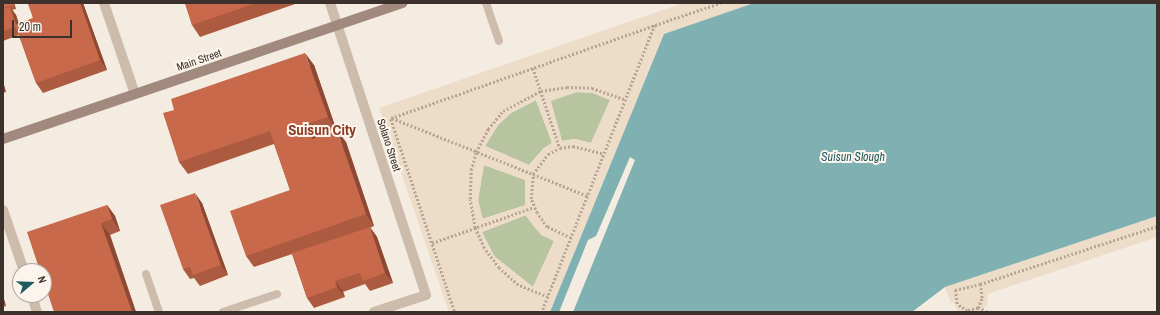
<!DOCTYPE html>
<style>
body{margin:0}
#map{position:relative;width:1160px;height:315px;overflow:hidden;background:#f4ebe1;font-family:"Archivo Narrow",sans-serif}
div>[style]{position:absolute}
.green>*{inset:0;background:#b8c4a0}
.plaza>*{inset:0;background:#ecdcc8}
.water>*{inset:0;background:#7fb0b2}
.pier>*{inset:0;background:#f4ebe1}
.path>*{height:2.5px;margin-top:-1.25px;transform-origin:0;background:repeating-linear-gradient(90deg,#b9a596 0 2px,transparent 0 4px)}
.service>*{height:8px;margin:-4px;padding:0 4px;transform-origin:4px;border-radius:4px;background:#cdbbac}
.minor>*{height:10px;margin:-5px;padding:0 5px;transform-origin:5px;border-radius:5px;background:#cdbbac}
.secondary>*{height:10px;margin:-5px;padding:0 5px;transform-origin:5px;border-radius:5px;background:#a18a7d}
.wall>*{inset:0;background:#ac5a40}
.shaded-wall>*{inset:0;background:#8c4a34}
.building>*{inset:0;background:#c8694b}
span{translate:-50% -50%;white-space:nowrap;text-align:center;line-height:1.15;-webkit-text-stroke:4px #fbf5ee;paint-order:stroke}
.street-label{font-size:11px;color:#3b302b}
.water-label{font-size:12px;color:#1f5a5e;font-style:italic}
.district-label{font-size:15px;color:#8c3b22;font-weight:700}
.frame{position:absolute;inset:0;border:4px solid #3b302b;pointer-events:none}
.north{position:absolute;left:12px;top:263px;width:40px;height:40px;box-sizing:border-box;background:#fbf5ee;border:1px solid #aea6a0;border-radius:50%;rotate:71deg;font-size:11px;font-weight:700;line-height:16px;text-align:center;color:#3b302b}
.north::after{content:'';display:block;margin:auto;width:14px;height:18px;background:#1f5a5e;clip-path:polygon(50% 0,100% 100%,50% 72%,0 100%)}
.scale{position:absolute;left:12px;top:20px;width:60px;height:18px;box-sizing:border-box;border:2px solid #3b302b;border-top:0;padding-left:5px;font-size:12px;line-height:14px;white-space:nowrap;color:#3b302b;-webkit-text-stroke:3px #fbf5ee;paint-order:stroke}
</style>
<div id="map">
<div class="green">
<div style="clip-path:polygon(577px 92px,593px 93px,610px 100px,591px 143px,575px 139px,562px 141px,550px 100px)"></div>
<div style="clip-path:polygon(536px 100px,552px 143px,544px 148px,529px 165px,485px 146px,498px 125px,511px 113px)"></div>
<div style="clip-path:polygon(484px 165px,525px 180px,526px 205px,482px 219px,478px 200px)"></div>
<div style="clip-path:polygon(526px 215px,535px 228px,554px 241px,533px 287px,494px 256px,482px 232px)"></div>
</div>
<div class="plaza">
<div style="clip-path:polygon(evenodd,683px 3px,754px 3px,664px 34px,550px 312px,449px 312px,379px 108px,683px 3px,577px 92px,593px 93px,610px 100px,591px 143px,575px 139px,562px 141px,551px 101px,577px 92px,683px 3px,536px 100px,552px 143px,544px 148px,529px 165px,485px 146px,498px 125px,511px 113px,536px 100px,683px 3px,484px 165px,525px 180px,525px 205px,483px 219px,478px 200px,484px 165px,683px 3px,525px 215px,541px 235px,554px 241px,533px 287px,494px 256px,482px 232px,525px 215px)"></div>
<div style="clip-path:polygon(1157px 216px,1157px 237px,987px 294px,988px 303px,982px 312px,958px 312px,953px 302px,951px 303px,945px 287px)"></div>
</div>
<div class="water">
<div style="clip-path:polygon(754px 3px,1157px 3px,1157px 216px,945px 287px,912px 312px,550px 312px,664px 34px)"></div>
</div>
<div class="pier">
<div style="clip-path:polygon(630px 157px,635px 160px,573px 312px,559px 312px,588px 240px,596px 236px)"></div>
</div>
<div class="path">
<div style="left:655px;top:25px;width:69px;rotate:-18.7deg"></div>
<div style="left:533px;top:68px;width:84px;rotate:71.4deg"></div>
<div style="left:391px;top:118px;width:280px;rotate:-19.4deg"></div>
<div style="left:655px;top:25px;width:308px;rotate:111.5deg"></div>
<div style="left:392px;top:118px;width:211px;rotate:21.7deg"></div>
<div style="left:391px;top:119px;width:203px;rotate:71.7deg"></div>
<div style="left:571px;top:238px;width:26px;rotate:-155deg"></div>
<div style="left:547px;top:227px;width:17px;rotate:-126deg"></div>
<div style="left:537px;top:213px;width:15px;rotate:-113deg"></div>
<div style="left:531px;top:199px;width:25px;rotate:-85deg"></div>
<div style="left:533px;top:174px;width:25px;rotate:-53deg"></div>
<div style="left:548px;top:154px;width:13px;rotate:-27deg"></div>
<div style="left:560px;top:148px;width:13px;rotate:-9deg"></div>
<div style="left:573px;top:146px;width:32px;rotate:14deg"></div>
<div style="left:432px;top:243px;width:108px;rotate:-19.4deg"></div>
<div style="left:548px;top:297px;width:32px;rotate:-158deg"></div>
<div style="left:518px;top:285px;width:25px;rotate:-138deg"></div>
<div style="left:499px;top:268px;width:25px;rotate:-127deg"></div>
<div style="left:484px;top:248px;width:22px;rotate:-114deg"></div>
<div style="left:475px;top:228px;width:29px;rotate:-100deg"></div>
<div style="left:470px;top:199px;width:29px;rotate:-88deg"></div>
<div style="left:471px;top:170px;width:19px;rotate:-74deg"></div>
<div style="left:476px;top:152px;width:26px;rotate:-62deg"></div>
<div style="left:488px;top:129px;width:23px;rotate:-50deg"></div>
<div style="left:503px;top:111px;width:43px;rotate:-27.8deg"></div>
<div style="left:541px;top:91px;width:26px;rotate:-9deg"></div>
<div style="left:567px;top:87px;width:25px;rotate:2deg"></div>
<div style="left:592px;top:88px;width:36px;rotate:19deg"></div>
<div style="left:978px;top:308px;width:11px;rotate:-68deg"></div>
<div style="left:982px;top:298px;width:14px;rotate:-98deg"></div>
<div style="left:987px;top:312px;width:10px;rotate:-156deg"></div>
<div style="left:978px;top:308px;width:11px;rotate:165deg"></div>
<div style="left:967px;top:311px;width:12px;rotate:-145deg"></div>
<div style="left:957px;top:304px;width:14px;rotate:-98deg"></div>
<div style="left:955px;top:290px;width:26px;rotate:-13deg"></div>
<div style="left:980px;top:284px;width:186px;rotate:-18.1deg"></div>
</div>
<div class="service">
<div style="left:486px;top:3px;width:40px;rotate:71.1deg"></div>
<div style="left:146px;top:274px;width:40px;rotate:71.1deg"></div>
<div style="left:223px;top:312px;width:57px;rotate:-18.4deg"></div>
</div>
<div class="minor">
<div style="left:104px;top:3px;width:96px;rotate:71.2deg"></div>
<div style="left:330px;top:3px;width:307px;rotate:71.8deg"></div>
<div style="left:426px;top:295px;width:55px;rotate:161.9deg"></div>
<div style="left:3px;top:210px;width:65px;rotate:71deg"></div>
<div style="left:32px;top:295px;width:18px;rotate:74deg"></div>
</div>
<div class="secondary">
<div style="left:3px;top:139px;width:422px;rotate:-18.8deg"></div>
</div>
<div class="wall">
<div style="clip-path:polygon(3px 3px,14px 3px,16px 9px,12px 10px,16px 15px,19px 24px,33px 18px,30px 3px,83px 3px,107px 70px,43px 93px,36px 83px,19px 35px,3px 41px)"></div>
<div style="clip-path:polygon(185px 3px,298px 3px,200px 37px,192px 25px)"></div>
<div style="clip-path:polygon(314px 65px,336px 129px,316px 136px,316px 138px,346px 142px,374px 226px,370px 228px,377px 237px,393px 283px,370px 291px,365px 284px,343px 292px,345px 297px,314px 308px,307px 298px,292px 254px,254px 267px,246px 256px,290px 190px,274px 144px,188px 174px,179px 162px,174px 110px)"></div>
<div style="clip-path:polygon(3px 82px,6px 92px,3px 93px)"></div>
<div style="clip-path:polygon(202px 203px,228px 275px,200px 286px,194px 278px,190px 279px,183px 269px)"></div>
<div style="clip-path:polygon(107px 205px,115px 216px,120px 231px,110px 235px,136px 312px,54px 312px)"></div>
<div style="clip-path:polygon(3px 296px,6px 306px,3px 307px)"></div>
</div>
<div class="shaded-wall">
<div style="clip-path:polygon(13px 3px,14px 3px,16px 9px)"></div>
<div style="clip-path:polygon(80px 3px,83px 3px,107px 70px,100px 60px)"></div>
<div style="clip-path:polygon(10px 7px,16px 15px,22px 34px,17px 26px)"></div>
<div style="clip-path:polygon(305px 53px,314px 65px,336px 129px,328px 117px)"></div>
<div style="clip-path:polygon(3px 82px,6px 92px,3px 88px)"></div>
<div style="clip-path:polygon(307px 124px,316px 136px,321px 151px,312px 139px)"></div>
<div style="clip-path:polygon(337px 130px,346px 142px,374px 226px,366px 214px)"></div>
<div style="clip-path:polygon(195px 193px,202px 203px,228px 275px,221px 265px)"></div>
<div style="clip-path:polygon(107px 205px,115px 216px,120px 231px,112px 219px)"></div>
<div style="clip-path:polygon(101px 223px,110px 235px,136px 312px,132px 312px)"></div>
<div style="clip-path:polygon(370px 227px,377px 237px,393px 283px,385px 273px)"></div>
<div style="clip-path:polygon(335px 281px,343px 292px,345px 297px,337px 287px)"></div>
<div style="clip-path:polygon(3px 296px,6px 306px,3px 301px)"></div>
</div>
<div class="building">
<div style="clip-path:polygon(3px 3px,13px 3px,14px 5px,3px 8px)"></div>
<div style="clip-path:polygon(30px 3px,80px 3px,100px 60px,36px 83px,15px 25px,33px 18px,28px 4px)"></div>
<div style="clip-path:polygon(185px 3px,256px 3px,192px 25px)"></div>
<div style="clip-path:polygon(10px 7px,16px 25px,15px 25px,15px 27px,3px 31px,3px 9px)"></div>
<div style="clip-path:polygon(305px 53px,328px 117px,307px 124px,312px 139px,337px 130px,366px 214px,246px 256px,230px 211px,290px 190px,270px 131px,179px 162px,163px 113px,174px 110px,171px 99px)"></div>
<div style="clip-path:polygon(195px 193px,221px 265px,193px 275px,190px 267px,183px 269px,160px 205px)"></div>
<div style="clip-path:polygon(107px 205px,112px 219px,101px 223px,132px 312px,54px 312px,44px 282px,44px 271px,40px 271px,27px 232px)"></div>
<div style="clip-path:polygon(370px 227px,385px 273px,363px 281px,360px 273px,335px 281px,337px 287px,307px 298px,292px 253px)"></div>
</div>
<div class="street-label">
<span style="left:199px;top:60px;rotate:-19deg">Main Street</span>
<span style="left:389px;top:145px;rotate:72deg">Solano Street</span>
</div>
<div class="water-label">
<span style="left:853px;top:158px">Suisun Slough</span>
</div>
<div class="district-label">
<span style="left:322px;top:130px">Suisun City</span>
</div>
<div class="frame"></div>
<div class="north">N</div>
<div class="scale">20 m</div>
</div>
